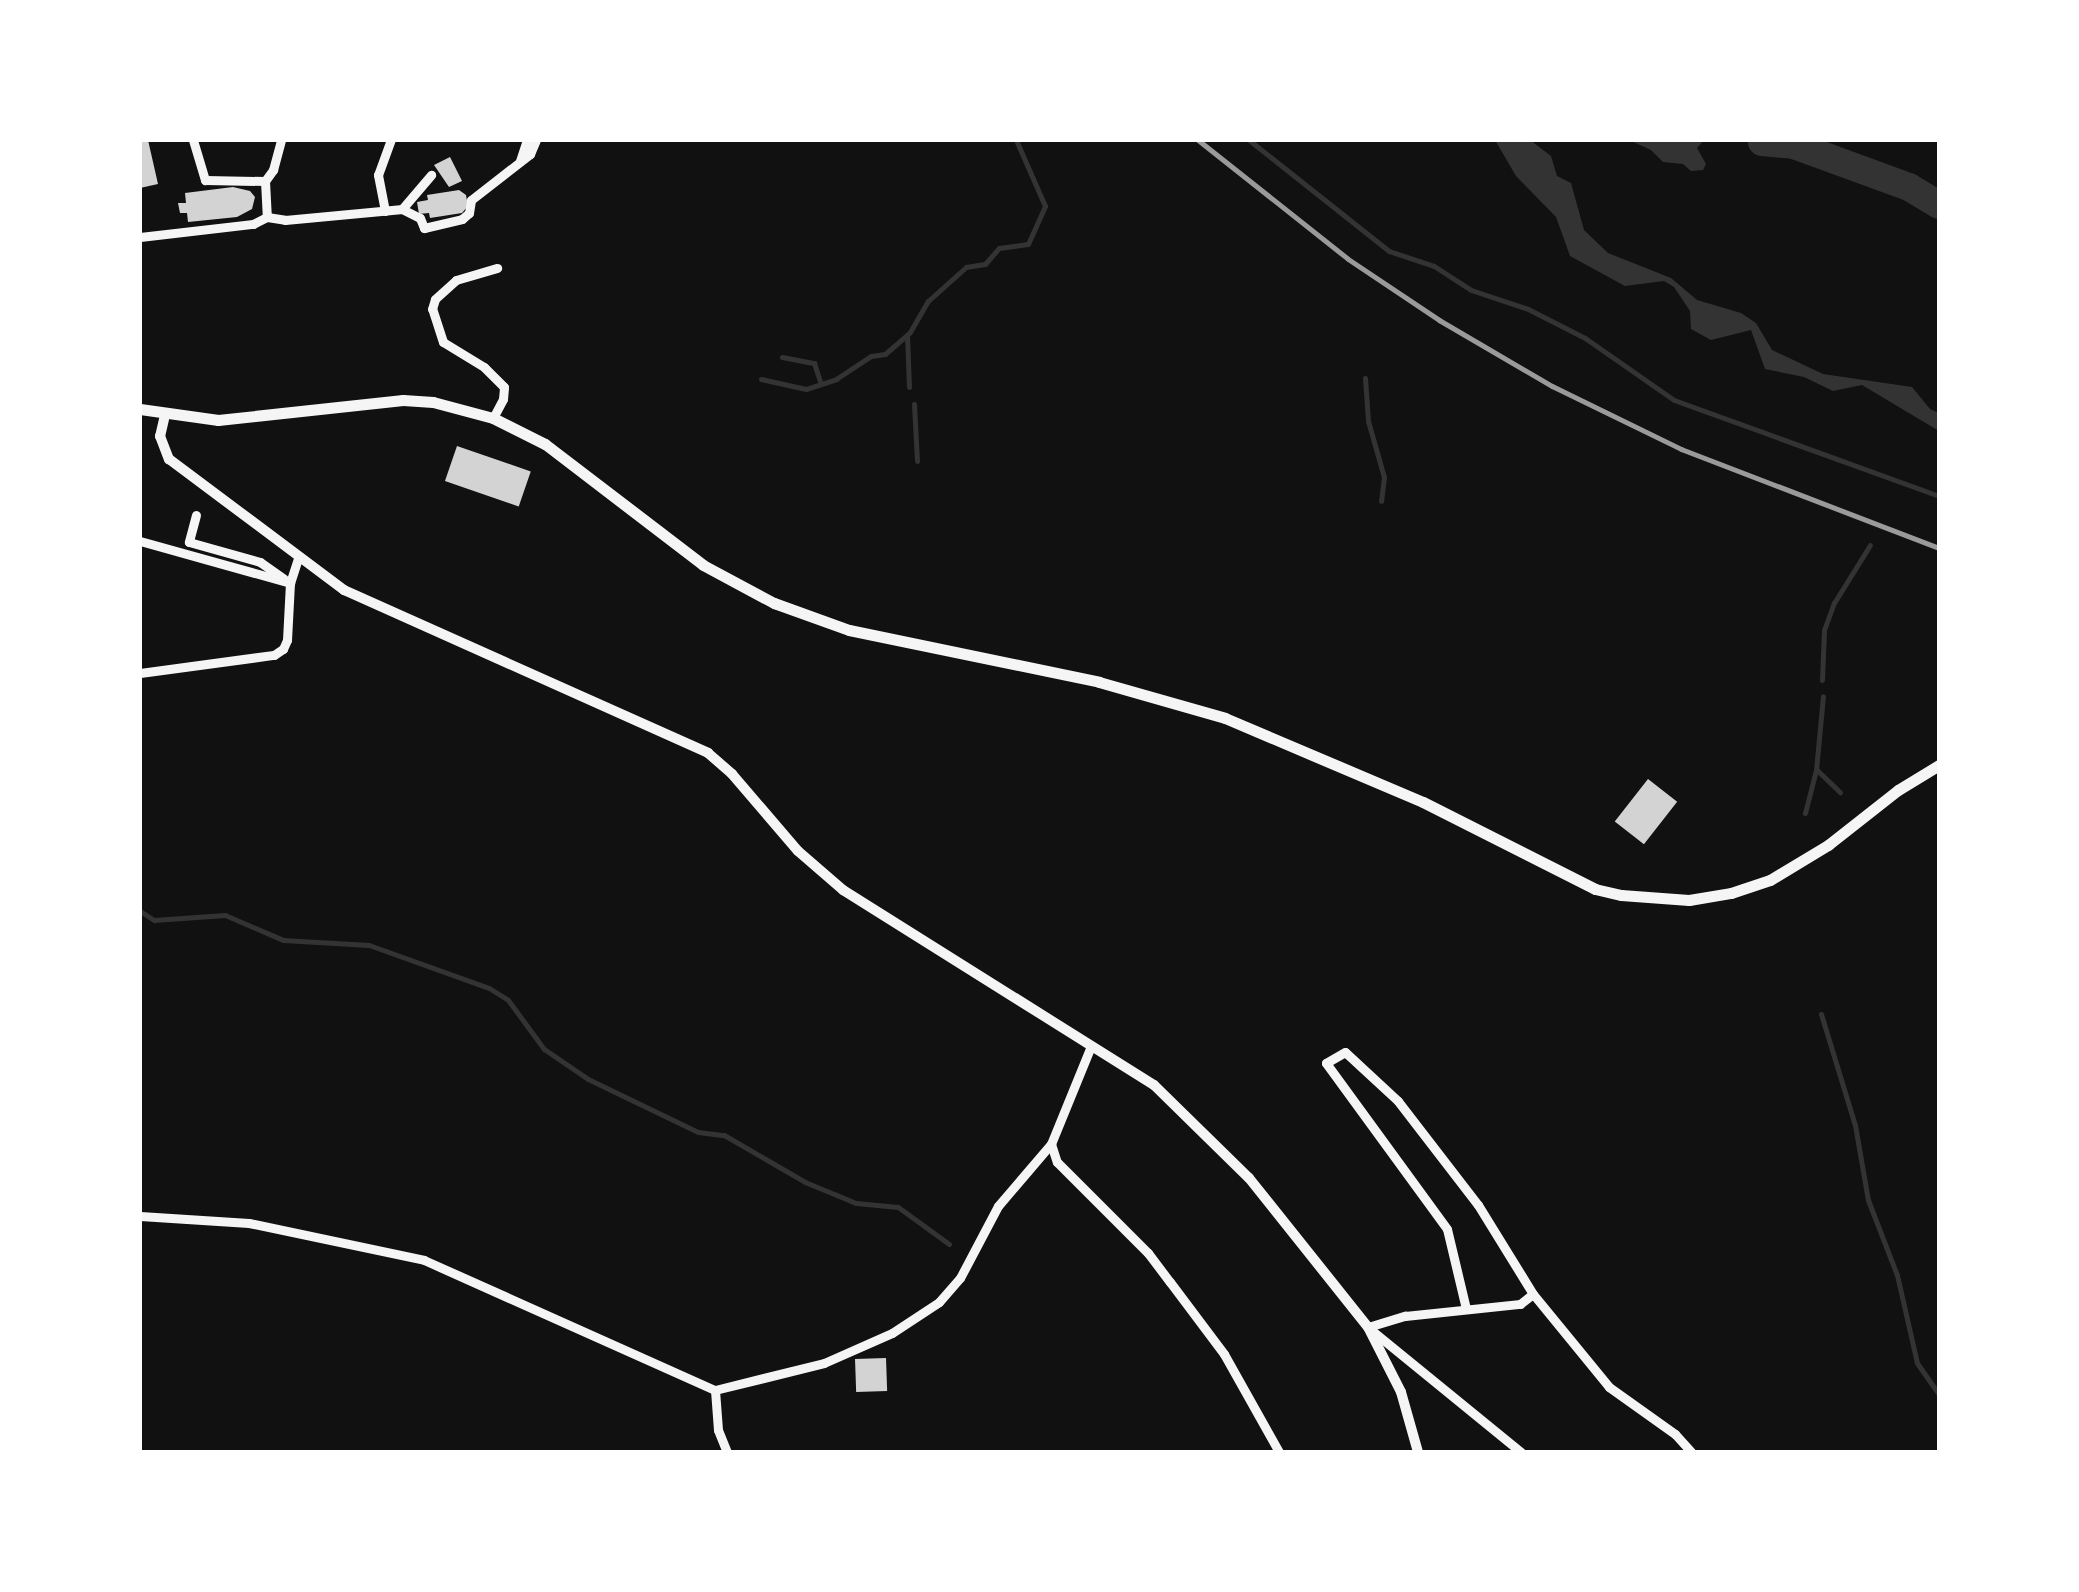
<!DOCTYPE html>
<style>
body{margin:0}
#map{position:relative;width:2079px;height:1592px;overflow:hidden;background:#111;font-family:Helvetica,sans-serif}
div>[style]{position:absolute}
.water>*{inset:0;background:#333}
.stream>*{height:5px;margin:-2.5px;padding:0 2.5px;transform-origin:2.5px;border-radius:2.5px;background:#333}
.river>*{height:28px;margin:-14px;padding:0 14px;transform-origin:14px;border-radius:14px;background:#333}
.building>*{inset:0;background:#d3d3d3;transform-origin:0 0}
.minor>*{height:9px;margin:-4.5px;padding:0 4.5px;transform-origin:4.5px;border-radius:4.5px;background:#f5f5f5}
.tertiary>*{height:10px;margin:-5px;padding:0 5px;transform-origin:5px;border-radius:5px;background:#f5f5f5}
.secondary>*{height:11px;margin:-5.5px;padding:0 5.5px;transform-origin:5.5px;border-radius:5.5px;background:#f5f5f5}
.rail>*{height:5px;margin:-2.5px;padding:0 2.5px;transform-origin:2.5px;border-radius:2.5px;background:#9a9a9a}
span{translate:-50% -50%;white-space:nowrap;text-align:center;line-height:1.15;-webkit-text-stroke:10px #fff;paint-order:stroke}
.frame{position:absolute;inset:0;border:142px solid #fff;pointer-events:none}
</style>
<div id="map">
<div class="water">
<div style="clip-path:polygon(1495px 140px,1530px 140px,1551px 156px,1557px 176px,1571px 183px,1584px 230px,1608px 253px,1671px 278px,1697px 300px,1741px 313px,1756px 323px,1772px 350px,1823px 374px,1912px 387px,1930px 409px,1939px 413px,1939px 431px,1862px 385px,1833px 391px,1804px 377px,1765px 369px,1751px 330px,1711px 340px,1691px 329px,1690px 311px,1674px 287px,1664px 281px,1625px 286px,1570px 256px,1556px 217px,1516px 176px)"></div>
<div style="clip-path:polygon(1629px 140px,1704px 140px,1697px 148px,1706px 164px,1703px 170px,1691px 171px,1683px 164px,1663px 162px,1651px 150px)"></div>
</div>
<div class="stream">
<div style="left:1249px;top:140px;width:179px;rotate:38.4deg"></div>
<div style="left:1389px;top:251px;width:47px;rotate:18.4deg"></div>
<div style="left:1434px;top:266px;width:44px;rotate:33deg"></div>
<div style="left:1471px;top:290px;width:60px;rotate:18.4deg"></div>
<div style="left:1528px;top:309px;width:64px;rotate:27deg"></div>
<div style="left:1585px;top:338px;width:108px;rotate:34.9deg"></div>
<div style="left:1674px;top:400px;width:282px;rotate:19.9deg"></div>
<div style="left:907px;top:335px;width:52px;rotate:87.8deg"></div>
<div style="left:782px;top:357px;width:33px;rotate:11deg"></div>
<div style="left:814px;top:363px;width:19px;rotate:72deg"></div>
<div style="left:1365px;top:378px;width:43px;rotate:86deg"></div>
<div style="left:1368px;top:421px;width:58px;rotate:74.1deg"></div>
<div style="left:1384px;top:477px;width:24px;rotate:97deg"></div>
<div style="left:761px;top:379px;width:46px;rotate:12.5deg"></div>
<div style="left:806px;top:389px;width:32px;rotate:-18deg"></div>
<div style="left:836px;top:379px;width:42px;rotate:-33.3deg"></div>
<div style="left:871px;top:356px;width:14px;rotate:-8deg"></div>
<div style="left:885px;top:354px;width:33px;rotate:-41deg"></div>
<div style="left:910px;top:332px;width:36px;rotate:-60deg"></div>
<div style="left:928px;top:301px;width:51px;rotate:-41.8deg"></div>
<div style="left:966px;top:267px;width:19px;rotate:-9deg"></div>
<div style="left:985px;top:264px;width:21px;rotate:-49deg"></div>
<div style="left:999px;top:248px;width:29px;rotate:-8deg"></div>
<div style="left:1028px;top:244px;width:42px;rotate:-65.9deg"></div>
<div style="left:1045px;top:206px;width:72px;rotate:-113.7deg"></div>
<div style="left:914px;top:404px;width:57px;rotate:87deg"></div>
<div style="left:1822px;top:680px;width:50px;rotate:-87.7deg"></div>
<div style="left:1824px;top:630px;width:29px;rotate:-70deg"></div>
<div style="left:1834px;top:603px;width:68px;rotate:-58.2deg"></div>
<div style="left:1817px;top:770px;width:32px;rotate:44deg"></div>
<div style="left:1805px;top:813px;width:44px;rotate:-75.7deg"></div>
<div style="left:1816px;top:770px;width:74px;rotate:-84.6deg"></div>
<div style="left:140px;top:911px;width:17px;rotate:33deg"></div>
<div style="left:154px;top:920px;width:71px;rotate:-4deg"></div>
<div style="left:225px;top:915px;width:63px;rotate:23.3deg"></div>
<div style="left:283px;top:940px;width:86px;rotate:3.3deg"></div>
<div style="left:369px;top:945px;width:127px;rotate:19.7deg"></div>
<div style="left:489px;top:988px;width:22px;rotate:32deg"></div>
<div style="left:508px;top:1000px;width:61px;rotate:53.7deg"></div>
<div style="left:544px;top:1049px;width:53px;rotate:34.3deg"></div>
<div style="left:588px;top:1079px;width:122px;rotate:25.7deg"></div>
<div style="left:698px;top:1132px;width:26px;rotate:7deg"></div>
<div style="left:724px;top:1135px;width:94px;rotate:30.1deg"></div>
<div style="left:805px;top:1182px;width:55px;rotate:22.4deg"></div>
<div style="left:856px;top:1203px;width:42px;rotate:5.4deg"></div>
<div style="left:898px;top:1207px;width:63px;rotate:36deg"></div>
<div style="left:1821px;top:1014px;width:116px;rotate:73deg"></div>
<div style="left:1855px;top:1125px;width:76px;rotate:80.2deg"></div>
<div style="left:1868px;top:1200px;width:80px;rotate:68.9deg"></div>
<div style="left:1897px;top:1275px;width:90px;rotate:77.2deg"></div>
<div style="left:1917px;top:1363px;width:39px;rotate:55deg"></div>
</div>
<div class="river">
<div style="left:1762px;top:142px;width:32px;rotate:5deg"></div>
<div style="left:1794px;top:145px;width:122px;rotate:20.1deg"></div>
<div style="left:1909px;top:187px;width:35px;rotate:31deg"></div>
</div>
<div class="building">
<div style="clip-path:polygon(140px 140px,148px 140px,158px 184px,140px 188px)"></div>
<div style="clip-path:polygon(450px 157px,462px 181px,449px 187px,434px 165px)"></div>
<div style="clip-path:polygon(233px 187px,250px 191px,255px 197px,252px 209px,237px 217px,188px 222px,187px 213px,180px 213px,178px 203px,186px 203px,185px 193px)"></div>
<div style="clip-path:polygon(459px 190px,466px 195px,468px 206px,462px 213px,430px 218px,429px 213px,419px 214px,417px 202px,428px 200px,427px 195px)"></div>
<div style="left:457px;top:446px;width:78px;height:37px;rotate:19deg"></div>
<div style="left:1648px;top:779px;width:37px;height:54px;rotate:38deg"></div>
<div style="left:886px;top:1358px;width:33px;height:31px;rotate:88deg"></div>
</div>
<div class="minor">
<div style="left:193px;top:140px;width:42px;rotate:73.3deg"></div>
<div style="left:205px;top:180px;width:60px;rotate:1deg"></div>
<div style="left:520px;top:161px;width:22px;rotate:-72deg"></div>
<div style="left:265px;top:181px;width:14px;rotate:-54deg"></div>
<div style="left:273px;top:170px;width:31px;rotate:-75deg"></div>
<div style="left:265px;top:181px;width:36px;rotate:87deg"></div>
<div style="left:402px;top:209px;width:45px;rotate:-49.5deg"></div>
<div style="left:385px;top:211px;width:37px;rotate:-101deg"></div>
<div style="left:378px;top:175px;width:37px;rotate:-70deg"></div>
<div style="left:267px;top:217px;width:18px;rotate:9deg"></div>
<div style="left:285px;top:220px;width:118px;rotate:-5.4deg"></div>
<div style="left:402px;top:209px;width:20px;rotate:27deg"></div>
<div style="left:420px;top:218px;width:11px;rotate:68deg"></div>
<div style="left:424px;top:228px;width:39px;rotate:-13deg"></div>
<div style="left:462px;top:219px;width:9px;rotate:-41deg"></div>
<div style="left:469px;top:213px;width:13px;rotate:-81deg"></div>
<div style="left:471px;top:200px;width:75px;rotate:-37.9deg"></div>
<div style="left:530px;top:154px;width:15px;rotate:-67deg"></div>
<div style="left:140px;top:237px;width:114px;rotate:-6.6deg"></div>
<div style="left:253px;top:224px;width:16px;rotate:-27deg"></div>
<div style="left:493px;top:418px;width:21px;rotate:-62deg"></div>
<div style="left:503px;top:399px;width:12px;rotate:-85deg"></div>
<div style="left:504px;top:387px;width:28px;rotate:-135deg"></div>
<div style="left:484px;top:367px;width:48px;rotate:-148.6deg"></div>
<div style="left:443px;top:342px;width:35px;rotate:-108deg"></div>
<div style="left:432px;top:309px;width:10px;rotate:-73deg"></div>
<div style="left:435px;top:299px;width:28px;rotate:-42deg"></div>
<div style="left:456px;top:280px;width:43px;rotate:-16.3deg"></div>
<div style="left:196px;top:515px;width:28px;rotate:105deg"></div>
<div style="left:189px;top:542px;width:74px;rotate:15.7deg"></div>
<div style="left:260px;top:562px;width:29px;rotate:35deg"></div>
<div style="left:140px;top:541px;width:156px;rotate:15.6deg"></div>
<div style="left:140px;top:673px;width:135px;rotate:-7.7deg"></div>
<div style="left:274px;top:655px;width:11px;rotate:-34deg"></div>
<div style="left:283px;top:649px;width:10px;rotate:-66deg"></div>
<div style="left:287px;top:640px;width:57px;rotate:-87deg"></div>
<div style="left:290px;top:583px;width:28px;rotate:-72deg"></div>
<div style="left:1091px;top:1046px;width:106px;rotate:112.2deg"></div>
<div style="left:1051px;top:1144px;width:19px;rotate:72deg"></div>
<div style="left:1057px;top:1162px;width:129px;rotate:45deg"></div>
<div style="left:1148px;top:1253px;width:36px;rotate:53deg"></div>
<div style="left:1170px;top:1282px;width:90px;rotate:53.1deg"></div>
<div style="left:1224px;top:1354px;width:112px;rotate:60.7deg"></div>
<div style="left:140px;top:1216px;width:109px;rotate:3.7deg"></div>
<div style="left:249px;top:1223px;width:179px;rotate:11.9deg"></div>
<div style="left:424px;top:1260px;width:319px;rotate:24.1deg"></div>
<div style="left:715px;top:1390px;width:112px;rotate:-13.9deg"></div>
<div style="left:824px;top:1363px;width:74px;rotate:-23.8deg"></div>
<div style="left:892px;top:1333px;width:56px;rotate:-33.4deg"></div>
<div style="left:939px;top:1302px;width:32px;rotate:-49deg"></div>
<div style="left:960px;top:1278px;width:81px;rotate:-62.2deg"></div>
<div style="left:998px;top:1206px;width:82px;rotate:-49.5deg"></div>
<div style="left:1533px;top:1294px;width:120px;rotate:50.7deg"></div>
<div style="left:1609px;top:1387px;width:81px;rotate:35.5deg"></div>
<div style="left:1675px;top:1434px;width:24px;rotate:48deg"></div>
<div style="left:1368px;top:1327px;width:39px;rotate:-17deg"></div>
<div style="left:1405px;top:1316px;width:116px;rotate:-6deg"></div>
<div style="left:1520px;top:1304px;width:16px;rotate:-38deg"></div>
<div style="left:1533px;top:1294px;width:105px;rotate:-121.7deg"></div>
<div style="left:1478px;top:1205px;width:131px;rotate:-127.6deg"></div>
<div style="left:1398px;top:1101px;width:72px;rotate:-137.2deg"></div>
<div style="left:1345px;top:1052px;width:22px;rotate:150deg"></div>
<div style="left:1326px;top:1063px;width:205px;rotate:53.9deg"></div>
<div style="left:1447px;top:1229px;width:82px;rotate:76.6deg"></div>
<div style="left:1370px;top:1329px;width:195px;rotate:39.2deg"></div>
<div style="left:715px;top:1390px;width:40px;rotate:85.7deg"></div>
<div style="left:718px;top:1430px;width:24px;rotate:68deg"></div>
</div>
<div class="tertiary">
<div style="left:165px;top:415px;width:22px;rotate:103deg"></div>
<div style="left:160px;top:436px;width:25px;rotate:69deg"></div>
<div style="left:169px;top:459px;width:219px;rotate:36.8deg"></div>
<div style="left:344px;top:590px;width:399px;rotate:24.1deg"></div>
<div style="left:708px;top:753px;width:32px;rotate:41deg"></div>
<div style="left:732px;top:774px;width:101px;rotate:49.4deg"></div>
<div style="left:798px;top:851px;width:60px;rotate:40.9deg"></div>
<div style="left:843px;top:890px;width:367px;rotate:32.1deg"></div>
<div style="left:1154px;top:1085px;width:133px;rotate:44.4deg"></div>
<div style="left:1249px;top:1178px;width:191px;rotate:51.4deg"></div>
<div style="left:1368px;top:1327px;width:73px;rotate:63.1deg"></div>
<div style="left:1401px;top:1392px;width:62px;rotate:74.2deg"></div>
</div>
<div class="secondary">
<div style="left:140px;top:409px;width:79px;rotate:8deg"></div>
<div style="left:218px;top:420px;width:186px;rotate:-6.2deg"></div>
<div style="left:403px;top:400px;width:30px;rotate:4deg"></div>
<div style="left:433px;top:402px;width:62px;rotate:14.9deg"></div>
<div style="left:493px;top:418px;width:58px;rotate:26.6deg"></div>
<div style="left:545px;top:444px;width:199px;rotate:37.4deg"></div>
<div style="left:703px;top:565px;width:81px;rotate:28.2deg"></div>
<div style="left:774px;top:603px;width:80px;rotate:19.8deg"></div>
<div style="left:849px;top:630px;width:255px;rotate:11.7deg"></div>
<div style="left:1099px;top:682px;width:131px;rotate:15.9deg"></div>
<div style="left:1225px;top:718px;width:215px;rotate:23deg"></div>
<div style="left:1423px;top:802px;width:193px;rotate:26.8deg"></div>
<div style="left:1595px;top:889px;width:27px;rotate:13deg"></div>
<div style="left:1621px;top:895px;width:68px;rotate:4.2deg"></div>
<div style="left:1689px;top:900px;width:43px;rotate:-9.5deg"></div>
<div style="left:1731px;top:893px;width:41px;rotate:-18.4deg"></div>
<div style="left:1770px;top:880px;width:68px;rotate:-31.1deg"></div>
<div style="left:1828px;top:845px;width:89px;rotate:-38.2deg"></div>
<div style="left:1898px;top:790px;width:48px;rotate:-31.4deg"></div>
</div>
<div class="rail">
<div style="left:1198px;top:140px;width:191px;rotate:38.4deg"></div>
<div style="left:1348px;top:259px;width:110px;rotate:33.8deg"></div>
<div style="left:1439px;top:320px;width:131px;rotate:30.3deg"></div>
<div style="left:1552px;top:386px;width:144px;rotate:26deg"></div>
<div style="left:1681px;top:449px;width:276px;rotate:21deg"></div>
</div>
<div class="frame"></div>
</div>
